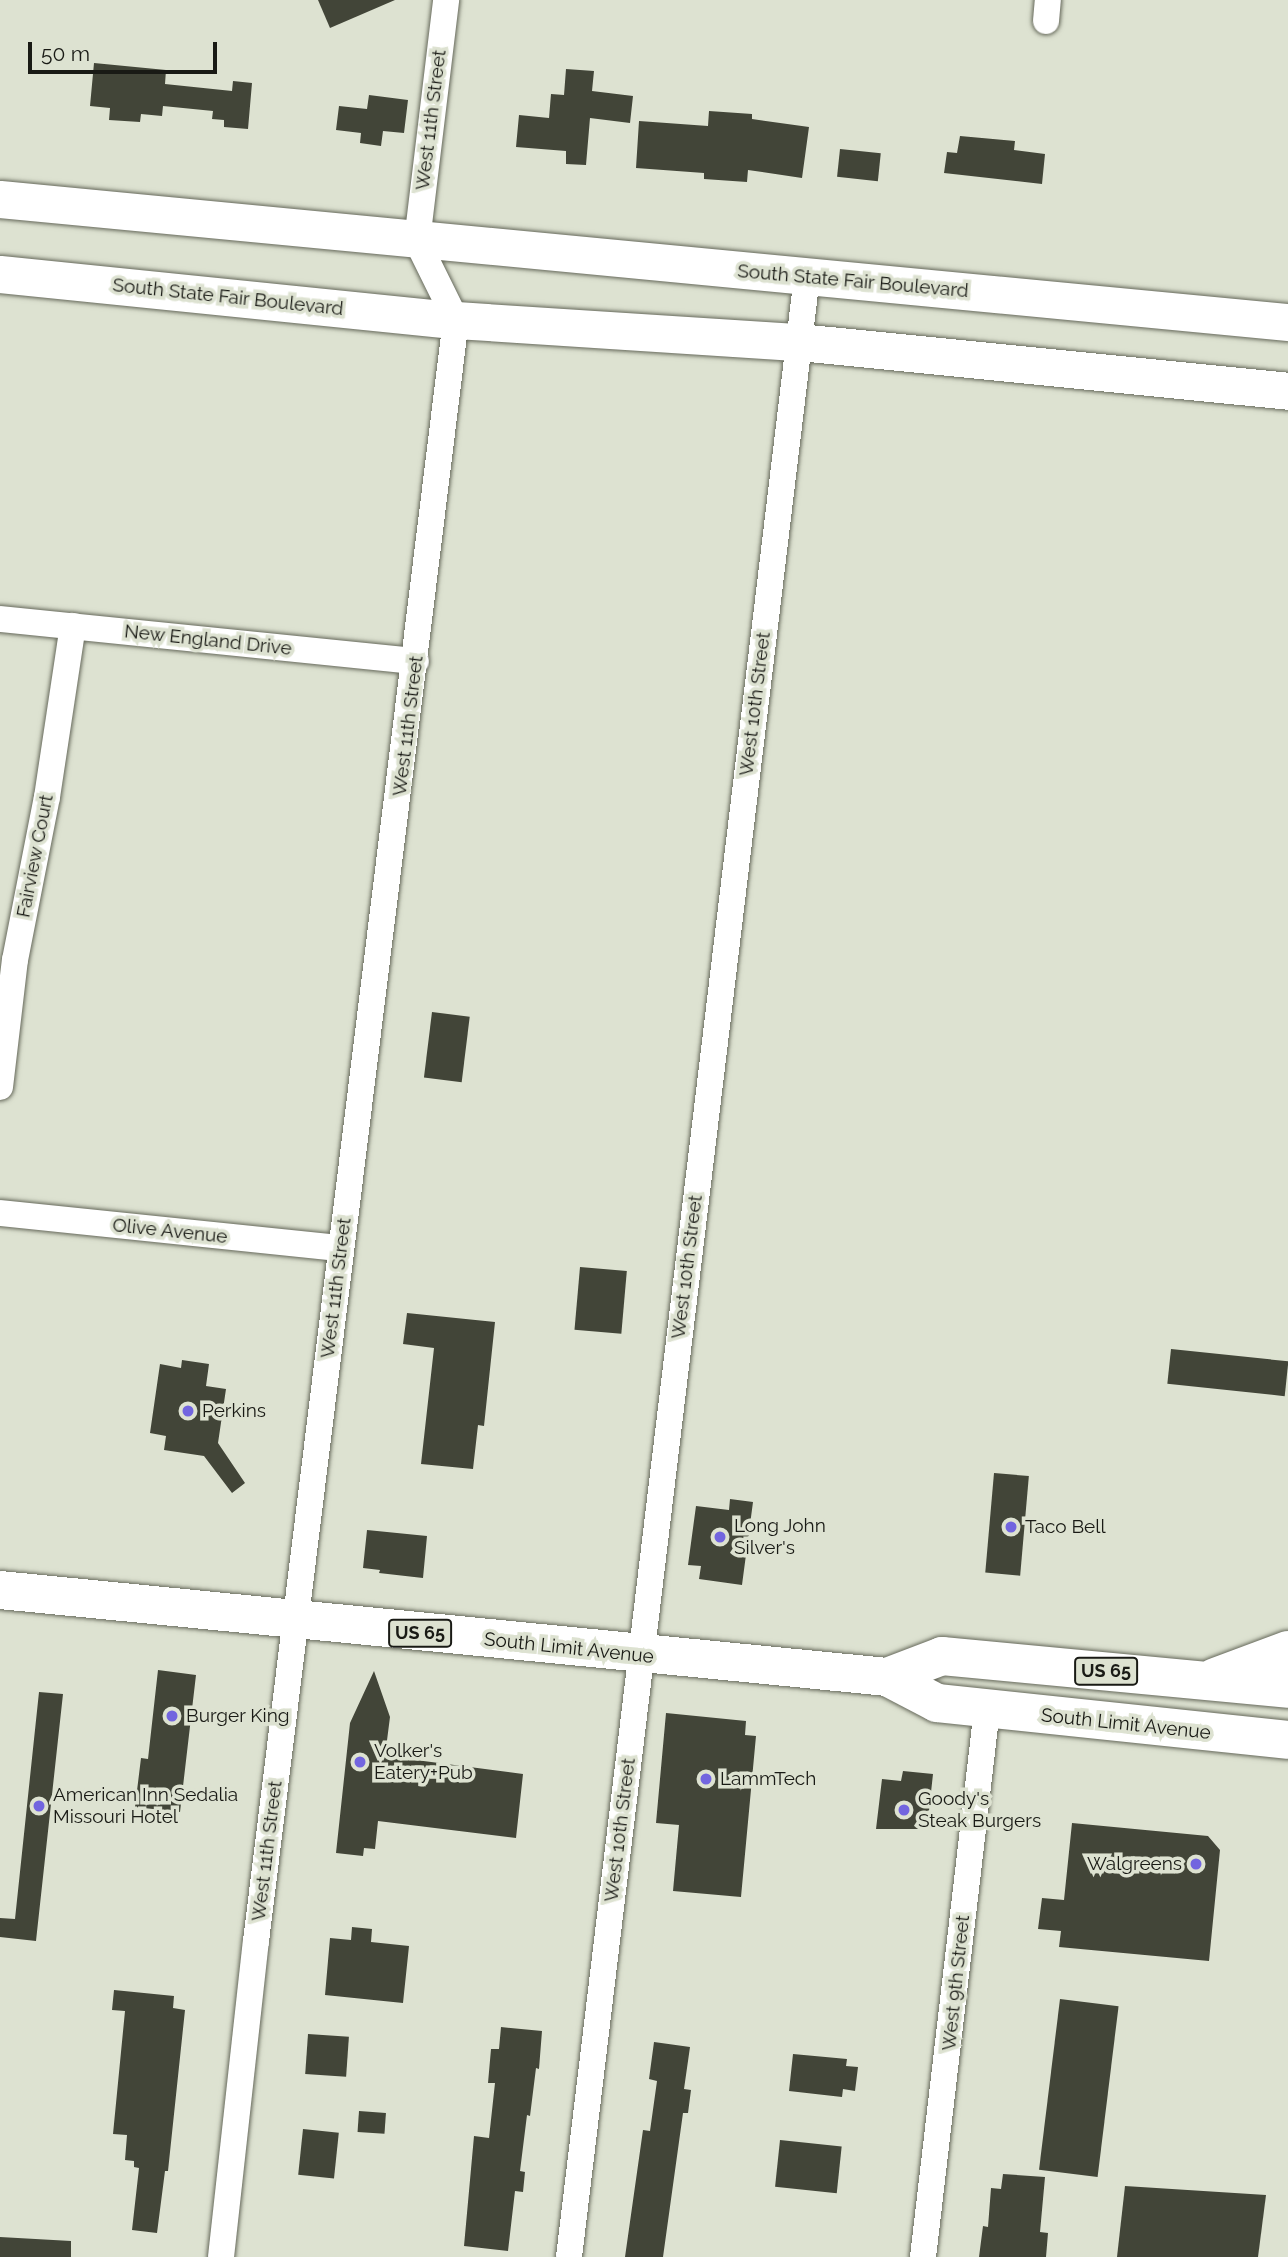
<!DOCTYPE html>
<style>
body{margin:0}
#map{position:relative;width:1288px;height:2257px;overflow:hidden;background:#dde2d1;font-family:Raleway,sans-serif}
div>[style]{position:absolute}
.building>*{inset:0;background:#424538;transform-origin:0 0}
.roads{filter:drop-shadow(0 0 2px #66695b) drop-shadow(0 0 2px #66695b)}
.street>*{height:26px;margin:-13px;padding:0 13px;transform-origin:13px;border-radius:13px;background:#fff}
.secondary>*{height:37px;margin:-18.5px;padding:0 18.5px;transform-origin:18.5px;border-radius:18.5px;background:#fff}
.highway>*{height:38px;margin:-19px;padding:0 19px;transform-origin:19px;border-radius:19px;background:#fff}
.dots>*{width:19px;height:19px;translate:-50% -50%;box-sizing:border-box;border:4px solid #dde2d1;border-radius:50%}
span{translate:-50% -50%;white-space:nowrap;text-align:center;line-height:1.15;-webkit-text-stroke:7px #dde2d1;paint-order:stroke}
.shield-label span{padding:2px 5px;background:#dde2d1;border:2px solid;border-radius:5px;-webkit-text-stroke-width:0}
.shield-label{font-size:18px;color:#191a15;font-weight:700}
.street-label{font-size:19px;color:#191a15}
.poi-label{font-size:19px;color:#191a15}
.left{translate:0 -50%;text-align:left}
.right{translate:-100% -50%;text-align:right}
.scale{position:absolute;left:28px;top:42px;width:189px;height:32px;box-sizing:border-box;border:4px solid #191a15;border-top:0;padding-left:9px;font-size:21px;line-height:24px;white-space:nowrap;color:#191a15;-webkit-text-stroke:5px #dde2d1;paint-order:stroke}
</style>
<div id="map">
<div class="building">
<div style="clip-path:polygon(318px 0,395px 0,330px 28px)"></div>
<div style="clip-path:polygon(94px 63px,166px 70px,165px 84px,232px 91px,233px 81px,252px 83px,248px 129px,224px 127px,224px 120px,212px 119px,213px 111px,163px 106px,162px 116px,141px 114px,140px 122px,109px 120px,110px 108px,90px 106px)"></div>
<div style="clip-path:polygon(566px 69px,594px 71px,592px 91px,633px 96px,630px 123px,590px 118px,586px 165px,566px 164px,566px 151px,516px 147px,519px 115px,549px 118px,551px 94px,564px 95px)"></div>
<div style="clip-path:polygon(369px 95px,408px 100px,404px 133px,383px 131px,381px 146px,360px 143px,361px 133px,336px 130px,339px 106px,367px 109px)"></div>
<div style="clip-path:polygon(709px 111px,752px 114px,752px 119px,809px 127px,802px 178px,748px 170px,747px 182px,704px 179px,704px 173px,636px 168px,639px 121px,708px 126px)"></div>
<div style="clip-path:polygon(960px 136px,1015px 141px,1014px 150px,1045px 154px,1042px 184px,944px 173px,947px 152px,957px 153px)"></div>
<div style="left:840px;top:149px;width:41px;height:28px;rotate:6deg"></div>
<div style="left:432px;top:1012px;width:38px;height:66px;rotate:7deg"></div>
<div style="left:580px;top:1267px;width:47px;height:63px;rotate:5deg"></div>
<div style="clip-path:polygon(407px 1313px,495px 1322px,484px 1426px,478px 1425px,473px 1469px,421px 1464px,434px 1348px,403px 1344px)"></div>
<div style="left:1171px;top:1349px;width:118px;height:35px;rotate:6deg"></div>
<div style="clip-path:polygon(182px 1360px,209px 1364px,206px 1386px,226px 1389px,218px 1443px,245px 1483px,232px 1493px,204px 1456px,164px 1450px,166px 1436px,150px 1433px,160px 1364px,181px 1368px)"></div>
<div style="left:994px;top:1473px;width:35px;height:100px;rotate:5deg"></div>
<div style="clip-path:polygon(730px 1499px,753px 1502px,742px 1585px,699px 1579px,701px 1566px,688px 1565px,696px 1506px,729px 1510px)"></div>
<div style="clip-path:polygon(367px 1530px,427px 1536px,423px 1578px,379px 1573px,380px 1570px,363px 1568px)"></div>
<div style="clip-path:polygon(158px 1670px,196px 1675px,180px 1812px,135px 1807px,141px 1758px,148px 1759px)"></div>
<div style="clip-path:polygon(374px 1671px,390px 1717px,385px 1756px,523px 1774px,516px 1838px,378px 1821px,375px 1849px,364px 1848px,363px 1856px,336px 1853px,350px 1723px)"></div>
<div style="clip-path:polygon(39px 1692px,63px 1694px,36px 1941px,0 1937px,0 1918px,15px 1919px)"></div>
<div style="clip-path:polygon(666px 1713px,746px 1721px,745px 1735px,756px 1736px,741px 1897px,673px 1891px,679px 1825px,656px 1823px)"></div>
<div style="clip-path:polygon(903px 1771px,933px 1774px,927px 1829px,876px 1829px,882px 1779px,901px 1781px)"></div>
<div style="clip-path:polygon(1072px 1823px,1208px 1836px,1220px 1850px,1209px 1961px,1059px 1947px,1061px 1931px,1038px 1929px,1042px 1898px,1064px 1900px)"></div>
<div style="clip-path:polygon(352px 1927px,372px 1929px,371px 1942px,409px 1946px,403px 2003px,325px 1995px,330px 1938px,351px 1940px)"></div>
<div style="clip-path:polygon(114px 1990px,174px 1996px,173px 2008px,185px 2010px,168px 2171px,165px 2171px,157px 2233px,132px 2230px,139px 2168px,134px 2167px,134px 2161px,125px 2160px,127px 2135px,113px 2134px,125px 2011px,112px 2010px)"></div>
<div style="left:1060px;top:1999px;width:59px;height:172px;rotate:7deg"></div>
<div style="clip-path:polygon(501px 2027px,542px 2031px,539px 2069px,536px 2068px,530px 2116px,527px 2115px,520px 2171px,525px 2172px,523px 2192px,515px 2191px,508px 2251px,464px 2246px,474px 2136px,489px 2138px,495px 2083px,488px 2083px,491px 2049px,499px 2049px)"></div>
<div style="left:308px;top:2034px;width:41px;height:40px;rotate:4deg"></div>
<div style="clip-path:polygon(654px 2042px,690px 2047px,684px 2089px,691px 2090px,688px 2113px,683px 2113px,663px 2257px,625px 2257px,643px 2130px,650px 2131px,657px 2081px,649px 2079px)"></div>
<div style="clip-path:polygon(793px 2054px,847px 2059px,846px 2066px,858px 2067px,855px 2091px,843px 2089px,842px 2097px,789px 2091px)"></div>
<div style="left:359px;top:2111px;width:27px;height:21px;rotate:4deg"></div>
<div style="left:303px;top:2129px;width:36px;height:46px;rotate:6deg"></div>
<div style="left:780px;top:2140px;width:62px;height:47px;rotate:6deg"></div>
<div style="clip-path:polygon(1003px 2174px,1045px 2177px,1040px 2232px,1048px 2233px,1046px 2257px,979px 2257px,983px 2226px,988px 2227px,991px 2188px,1001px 2189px)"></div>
<div style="clip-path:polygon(1125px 2186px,1266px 2195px,1258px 2257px,1117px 2257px)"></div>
<div style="clip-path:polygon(0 2237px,71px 2241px,71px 2257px,0 2257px)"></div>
</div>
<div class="roads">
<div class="street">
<div style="left:1046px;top:21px;width:21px;rotate:-85deg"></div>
<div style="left:0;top:619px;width:418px;rotate:5.8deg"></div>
<div style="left:0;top:1087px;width:128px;rotate:-83.3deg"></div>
<div style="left:15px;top:960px;width:166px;rotate:-78.9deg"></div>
<div style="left:47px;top:797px;width:173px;rotate:-81.4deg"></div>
<div style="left:0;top:1213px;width:342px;rotate:5.9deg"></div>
<div style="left:221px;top:2257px;width:318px;rotate:-83.7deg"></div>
<div style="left:256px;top:1941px;width:1633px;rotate:-82.97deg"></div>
<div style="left:456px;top:320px;width:88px;rotate:-116.3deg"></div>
<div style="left:417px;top:241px;width:243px;rotate:-83.1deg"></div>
<div style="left:569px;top:2257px;width:1994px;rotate:-83.15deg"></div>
<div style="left:923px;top:2257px;width:552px;rotate:-83.34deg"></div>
</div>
<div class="secondary">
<div style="left:0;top:199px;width:1294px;rotate:5.46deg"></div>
<div style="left:0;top:274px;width:458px;rotate:5.8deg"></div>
<div style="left:456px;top:320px;width:344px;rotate:3.7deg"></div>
<div style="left:799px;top:342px;width:491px;rotate:5.7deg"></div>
</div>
<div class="highway">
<div style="left:0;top:1590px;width:891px;rotate:5.6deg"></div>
<div style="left:887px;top:1677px;width:56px;rotate:27.5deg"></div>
<div style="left:937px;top:1703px;width:353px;rotate:6deg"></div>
<div style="left:887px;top:1677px;width:59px;rotate:-20.9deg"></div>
<div style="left:942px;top:1656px;width:348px;rotate:5.4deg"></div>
<div style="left:1215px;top:1677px;width:78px;rotate:-20.3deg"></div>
</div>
</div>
<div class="dots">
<div style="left:188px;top:1411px;background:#7265df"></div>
<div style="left:1011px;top:1527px;background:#7265df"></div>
<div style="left:720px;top:1537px;background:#7265df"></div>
<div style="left:172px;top:1716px;background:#7265df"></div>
<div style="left:360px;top:1762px;background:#7265df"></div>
<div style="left:706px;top:1779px;background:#7265df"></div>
<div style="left:39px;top:1806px;background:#7265df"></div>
<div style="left:904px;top:1810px;background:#7265df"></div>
<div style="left:1196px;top:1864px;background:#7265df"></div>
</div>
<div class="shield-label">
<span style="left:420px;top:1633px">US 65</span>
<span style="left:1106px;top:1671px">US 65</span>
</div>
<div class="street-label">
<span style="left:431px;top:120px;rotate:-83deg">West 11th Street</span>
<span style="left:853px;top:281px;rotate:5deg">South State Fair Boulevard</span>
<span style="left:228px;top:297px;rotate:6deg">South State Fair Boulevard</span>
<span style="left:208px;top:640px;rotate:6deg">New England Drive</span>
<span style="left:755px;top:704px;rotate:-83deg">West 10th Street</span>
<span style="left:408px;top:726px;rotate:-83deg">West 11th Street</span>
<span style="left:35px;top:856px;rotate:-79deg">Fairview Court</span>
<span style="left:170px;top:1231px;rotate:6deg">Olive Avenue</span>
<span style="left:687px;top:1267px;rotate:-83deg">West 10th Street</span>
<span style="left:336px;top:1288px;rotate:-83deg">West 11th Street</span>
<span style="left:569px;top:1648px;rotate:6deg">South Limit Avenue</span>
<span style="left:1126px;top:1724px;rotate:6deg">South Limit Avenue</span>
<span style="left:620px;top:1830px;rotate:-83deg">West 10th Street</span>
<span style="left:267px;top:1851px;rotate:-83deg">West 11th Street</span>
<span style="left:956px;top:1983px;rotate:-84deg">West 9th Street</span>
</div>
<div class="poi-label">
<span class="left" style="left:202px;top:1411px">Perkins</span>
<span class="left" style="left:734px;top:1537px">Long John<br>Silver's</span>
<span class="left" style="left:1025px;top:1527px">Taco Bell</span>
<span class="left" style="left:186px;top:1716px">Burger King</span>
<span class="left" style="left:374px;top:1762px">Volker's<br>Eatery+Pub</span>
<span class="left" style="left:720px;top:1779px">LammTech</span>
<span class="left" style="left:53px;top:1806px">American Inn Sedalia<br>Missouri Hotel</span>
<span class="left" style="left:918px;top:1810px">Goody's<br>Steak Burgers</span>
<span class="right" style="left:1182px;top:1864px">Walgreens</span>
</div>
<div class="scale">50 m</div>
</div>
